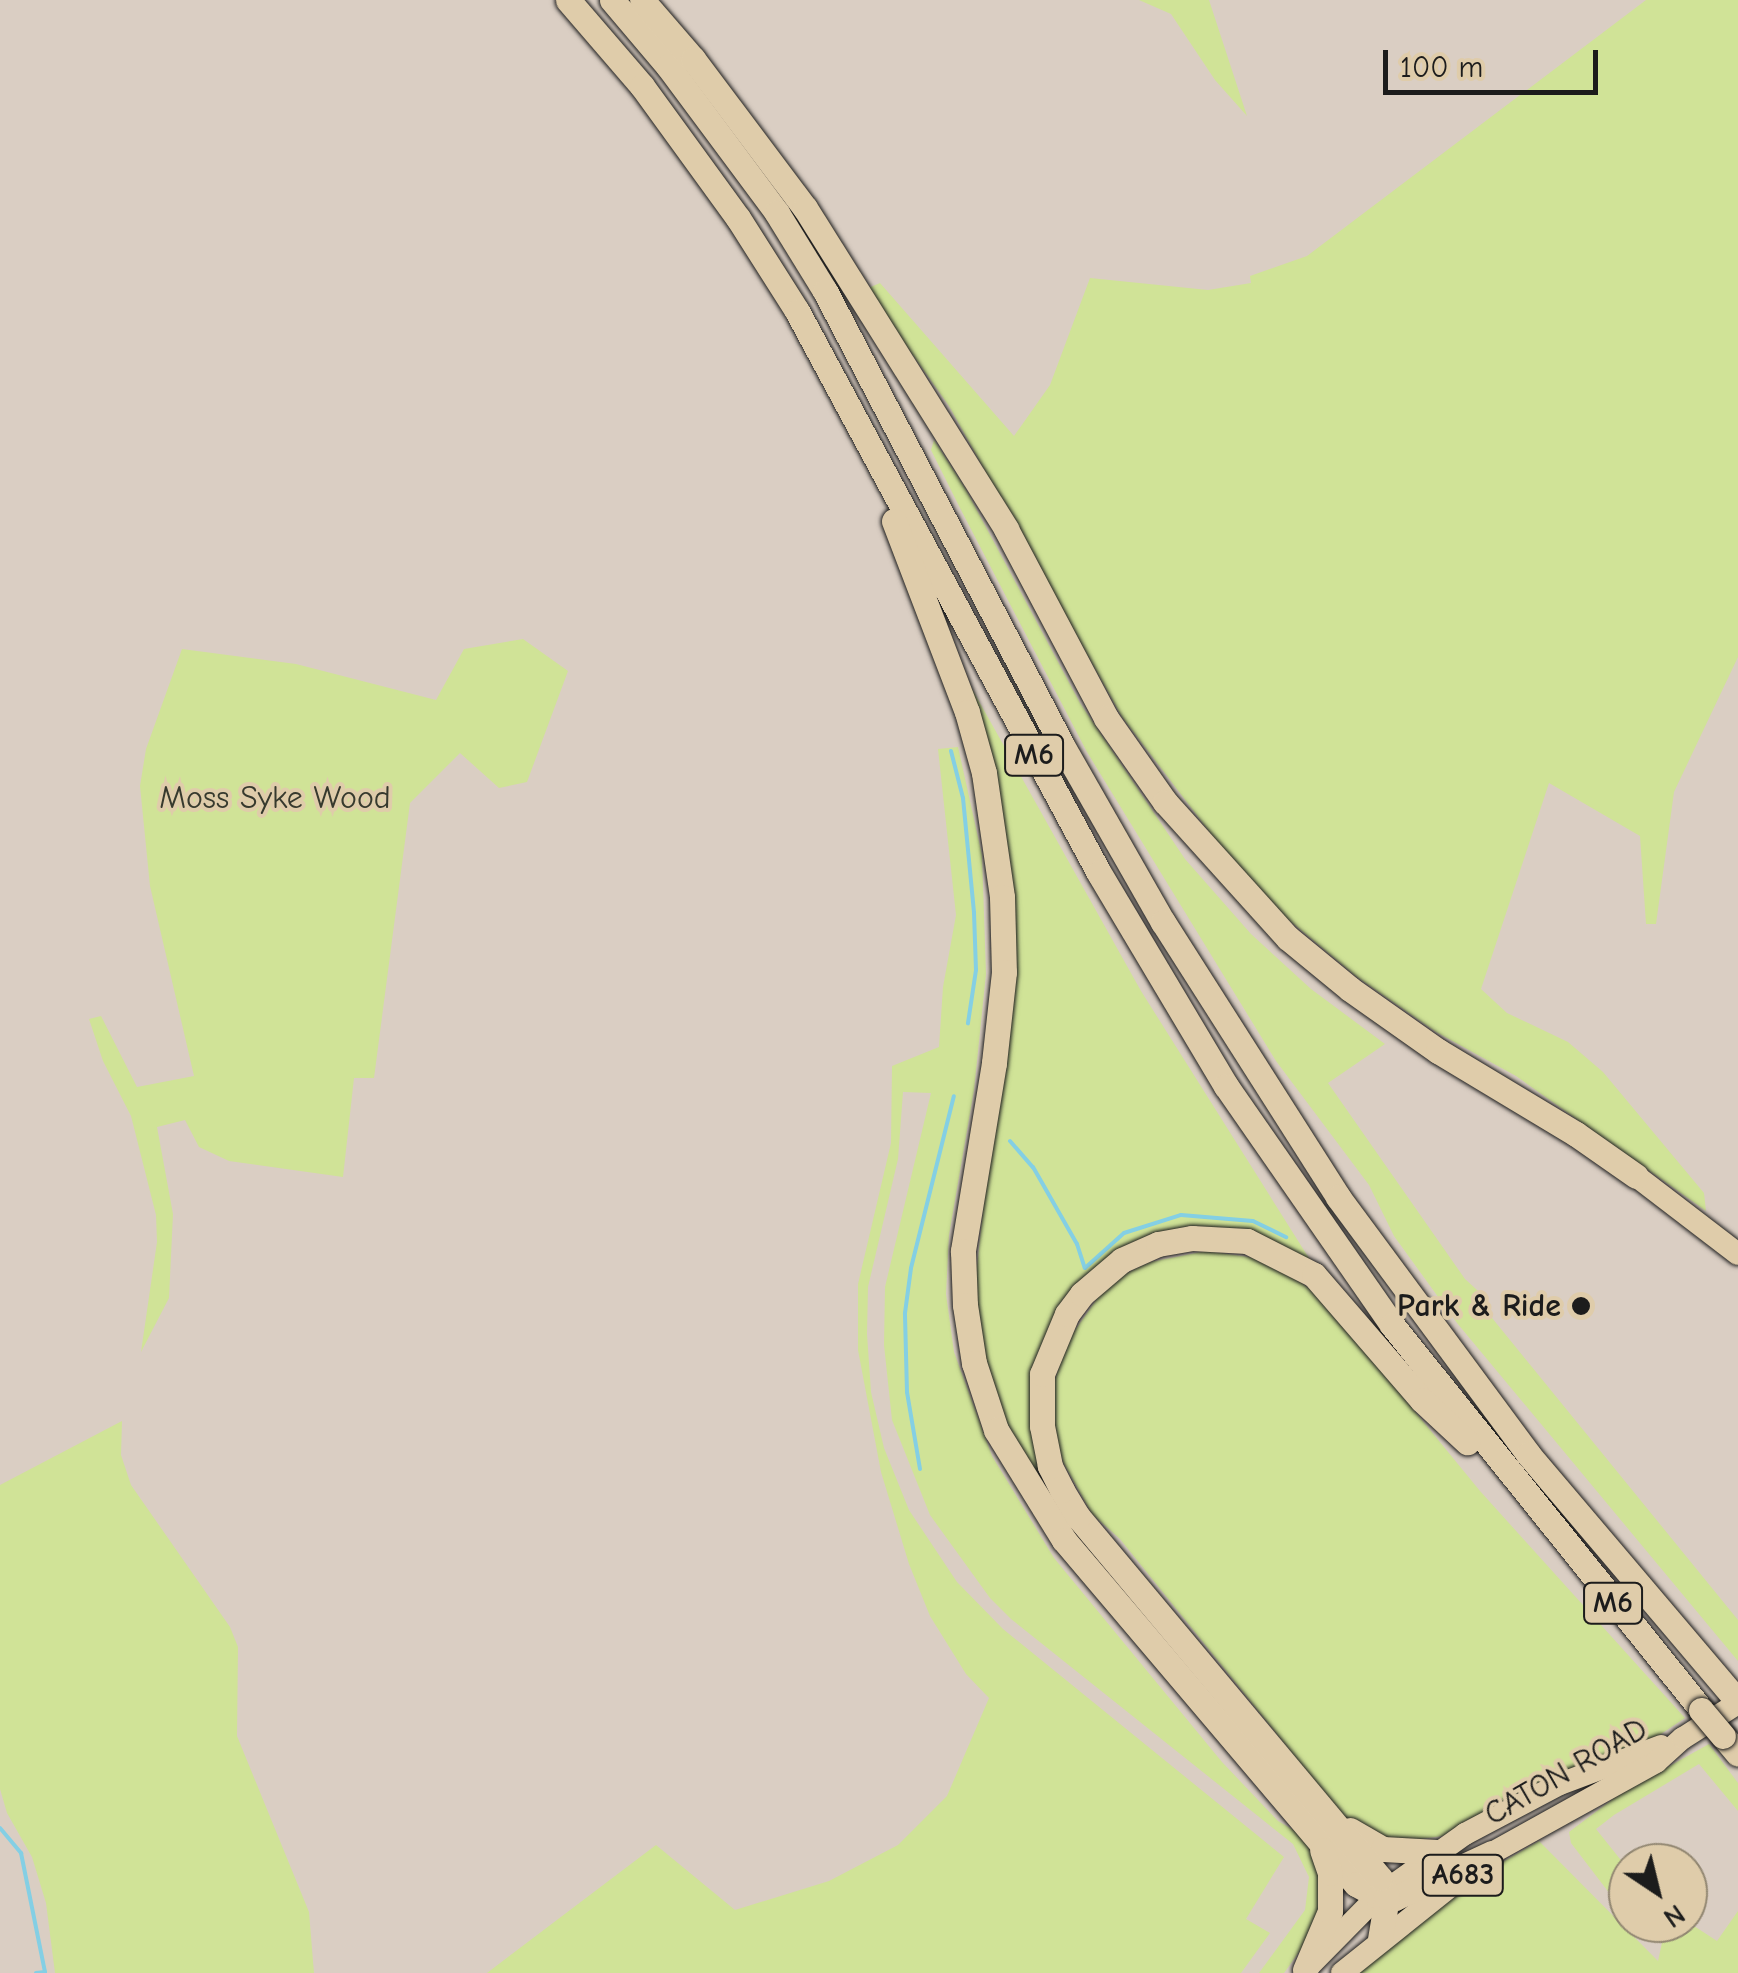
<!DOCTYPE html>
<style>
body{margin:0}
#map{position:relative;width:1738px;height:1973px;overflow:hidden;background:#dacec3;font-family:"Comic Neue",sans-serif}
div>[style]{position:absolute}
.green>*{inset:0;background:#d0e397}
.stream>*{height:4px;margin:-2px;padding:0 2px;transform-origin:2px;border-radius:2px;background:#84cfe4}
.roads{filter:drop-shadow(0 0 2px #1c1c1c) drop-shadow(0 0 2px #1c1c1c)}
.trunk>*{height:22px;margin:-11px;padding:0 11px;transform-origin:11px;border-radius:11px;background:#dfccaa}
.motorway>*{height:25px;margin:-12.5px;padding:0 12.5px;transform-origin:12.5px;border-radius:12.5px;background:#dfccaa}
.bridges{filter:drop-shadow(0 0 2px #1c1c1c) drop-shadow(0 0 2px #1c1c1c)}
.motorway-bridge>*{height:25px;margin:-12.5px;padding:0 12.5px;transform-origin:12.5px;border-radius:12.5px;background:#dfccaa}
.dots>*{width:28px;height:28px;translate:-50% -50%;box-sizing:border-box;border:5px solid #dfccaa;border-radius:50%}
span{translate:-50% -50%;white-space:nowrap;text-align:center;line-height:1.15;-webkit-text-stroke:8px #dfccaa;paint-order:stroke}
.shield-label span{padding:2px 8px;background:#dfccaa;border:2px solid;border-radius:8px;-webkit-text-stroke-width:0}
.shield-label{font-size:30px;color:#1c1c1c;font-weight:700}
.park-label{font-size:32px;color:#373a2e}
.poi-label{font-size:32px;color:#1c1c1c;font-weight:700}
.right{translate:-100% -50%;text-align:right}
.street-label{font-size:32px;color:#1c1c1c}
.north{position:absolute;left:1608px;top:1843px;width:100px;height:100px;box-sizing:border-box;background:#dfccaa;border:2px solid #918671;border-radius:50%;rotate:145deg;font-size:28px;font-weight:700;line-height:40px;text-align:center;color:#1c1c1c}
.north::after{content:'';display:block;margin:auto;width:35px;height:45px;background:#1c1c1c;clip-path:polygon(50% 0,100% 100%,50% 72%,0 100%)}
.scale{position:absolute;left:1383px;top:50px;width:215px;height:45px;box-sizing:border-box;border:5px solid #1c1c1c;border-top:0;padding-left:12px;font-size:30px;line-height:35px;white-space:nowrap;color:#1c1c1c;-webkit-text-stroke:8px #dfccaa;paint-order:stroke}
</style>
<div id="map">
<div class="green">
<div style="clip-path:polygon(1139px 0,1209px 0,1247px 116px,1215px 80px,1171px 14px)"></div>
<div style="clip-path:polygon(1646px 0,1738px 0,1738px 657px,1674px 792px,1656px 924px,1646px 924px,1640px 836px,1549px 783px,1481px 989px,1507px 1013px,1568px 1042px,1603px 1072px,1704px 1193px,1706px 1211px,1516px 1076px,1436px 1032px,1357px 977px,1284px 916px,1237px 868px,1122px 717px,949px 406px,866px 289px,880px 283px,1014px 436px,1050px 385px,1090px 278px,1208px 290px,1251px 283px,1250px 276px,1307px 256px)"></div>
<div style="clip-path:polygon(934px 440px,965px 488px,1080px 703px,1185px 859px,1251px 934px,1311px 989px,1385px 1044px,1328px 1083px,1465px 1279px,1487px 1299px,1488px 1313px,1738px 1620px,1738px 1661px,1457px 1323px,1394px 1236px,1369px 1185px,1276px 1061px,1087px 752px,960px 508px,931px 450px)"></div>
<div style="clip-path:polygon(523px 639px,568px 671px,527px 782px,499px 788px,460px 753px,410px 803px,374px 1078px,354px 1078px,343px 1177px,229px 1161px,199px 1147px,185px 1120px,157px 1127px,173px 1214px,169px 1298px,141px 1352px,157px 1242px,156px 1215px,131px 1116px,103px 1061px,89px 1019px,101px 1016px,137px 1087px,194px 1076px,150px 886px,140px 786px,146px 749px,182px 649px,296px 664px,436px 700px,464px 649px)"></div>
<div style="clip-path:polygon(966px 678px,1141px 991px,1312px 1263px,1280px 1244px,1124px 1250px,1032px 1388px,1080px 1537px,1076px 1541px,1004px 1418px,989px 1378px,974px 1295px,1014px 921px,1010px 860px,988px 754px)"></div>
<div style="clip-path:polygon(958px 747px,982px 855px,986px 974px,974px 1090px,949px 1235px,946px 1294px,954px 1352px,992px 1456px,1054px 1558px,1222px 1762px,1278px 1821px,1297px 1832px,1314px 1851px,1325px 1876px,1312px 1934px,1284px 1973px,1259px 1973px,1305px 1910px,1309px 1877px,1293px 1844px,1011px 1619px,990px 1598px,930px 1515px,892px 1420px,884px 1345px,885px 1287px,931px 1093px,903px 1092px,898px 1159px,868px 1287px,867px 1334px,871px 1392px,884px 1448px,909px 1510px,957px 1582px,1003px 1629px,1284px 1857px,1246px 1919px,1270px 1933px,1241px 1973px,487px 1973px,656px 1845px,735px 1910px,829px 1881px,898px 1845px,947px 1796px,989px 1698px,966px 1674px,930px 1616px,909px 1564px,881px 1472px,858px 1350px,858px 1284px,891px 1143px,892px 1066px,939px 1047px,943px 987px,956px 915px,938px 749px)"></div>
<div style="clip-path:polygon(1206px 1251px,1256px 1258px,1288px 1273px,1322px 1298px,1480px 1491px,1685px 1718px,1658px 1736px,1530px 1786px,1443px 1836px,1398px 1842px,1346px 1820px,1120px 1539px,1092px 1514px,1063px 1462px,1051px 1420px,1052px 1389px,1068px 1340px,1099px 1296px,1123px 1275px,1150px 1262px)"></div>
<div style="clip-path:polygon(122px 1421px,121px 1455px,131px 1485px,230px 1627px,238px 1647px,237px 1736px,309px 1912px,314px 1973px,55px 1973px,46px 1903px,32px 1857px,7px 1813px,0 1789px,0 1485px)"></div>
<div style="clip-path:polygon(1709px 1744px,1738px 1783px,1738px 1811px,1699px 1764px,1614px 1815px,1596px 1829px,1628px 1869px,1628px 1897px,1610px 1894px,1571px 1843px,1569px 1832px,1621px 1793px)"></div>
<div style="clip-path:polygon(1539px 1841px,1658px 1961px,1665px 1929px,1672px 1924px,1677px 1931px,1694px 1926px,1717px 1941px,1738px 1911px,1738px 1973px,1352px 1973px,1471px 1880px)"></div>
</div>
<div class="stream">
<div style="left:951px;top:751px;width:49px;rotate:75.7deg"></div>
<div style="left:963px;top:798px;width:116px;rotate:84.5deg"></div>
<div style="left:974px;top:913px;width:57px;rotate:88deg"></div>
<div style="left:976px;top:970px;width:54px;rotate:98.6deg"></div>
<div style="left:1010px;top:1141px;width:35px;rotate:49deg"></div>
<div style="left:1033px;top:1167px;width:89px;rotate:60.3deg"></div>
<div style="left:1077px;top:1244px;width:25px;rotate:72deg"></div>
<div style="left:1085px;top:1268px;width:52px;rotate:-41.9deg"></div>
<div style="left:1124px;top:1233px;width:60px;rotate:-17.5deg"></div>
<div style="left:1181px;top:1215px;width:72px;rotate:4.8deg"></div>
<div style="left:1253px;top:1221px;width:37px;rotate:26deg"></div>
<div style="left:920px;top:1469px;width:78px;rotate:-99.6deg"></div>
<div style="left:907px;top:1392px;width:79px;rotate:-91.5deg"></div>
<div style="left:905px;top:1313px;width:45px;rotate:-82.4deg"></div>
<div style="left:911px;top:1268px;width:177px;rotate:-76deg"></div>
<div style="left:0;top:1828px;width:33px;rotate:50deg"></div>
<div style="left:21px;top:1853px;width:121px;rotate:78.6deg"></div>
<div style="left:45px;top:1972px;width:9px;rotate:174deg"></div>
</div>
<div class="roads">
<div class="trunk">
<div style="left:1636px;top:1176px;width:128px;rotate:37.4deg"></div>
<div style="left:1307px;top:1968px;width:101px;rotate:-45.4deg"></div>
<div style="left:1378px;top:1896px;width:107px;rotate:-35.5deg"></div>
<div style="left:1465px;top:1834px;width:107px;rotate:-27.8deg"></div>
<div style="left:1560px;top:1784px;width:108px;rotate:-20.6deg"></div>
<div style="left:1342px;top:1973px;width:192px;rotate:-38.7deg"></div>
<div style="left:1492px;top:1853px;width:188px;rotate:-29deg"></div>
<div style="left:1656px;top:1762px;width:36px;rotate:-42deg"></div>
<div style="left:1683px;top:1738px;width:65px;rotate:-32.5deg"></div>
</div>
<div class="motorway">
<div style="left:568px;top:0;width:113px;rotate:49.3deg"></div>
<div style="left:642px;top:86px;width:163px;rotate:54deg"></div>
<div style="left:738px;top:218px;width:110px;rotate:57.6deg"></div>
<div style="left:797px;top:311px;width:638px;rotate:61.75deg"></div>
<div style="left:1099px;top:873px;width:248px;rotate:59.2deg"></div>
<div style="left:1226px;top:1086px;width:291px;rotate:55.2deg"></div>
<div style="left:1392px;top:1325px;width:494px;rotate:51.2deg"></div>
<div style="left:612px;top:0;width:87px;rotate:49.7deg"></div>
<div style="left:668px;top:66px;width:183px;rotate:53.4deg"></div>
<div style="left:777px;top:213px;width:92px;rotate:58.4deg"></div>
<div style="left:825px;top:291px;width:514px;rotate:62.44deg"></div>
<div style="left:1063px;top:747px;width:202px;rotate:60.3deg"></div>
<div style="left:1163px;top:922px;width:326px;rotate:57.5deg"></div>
<div style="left:1338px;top:1197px;width:320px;rotate:53.5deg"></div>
<div style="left:1528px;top:1454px;width:325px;rotate:49.7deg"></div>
<div style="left:642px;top:0;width:78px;rotate:49.2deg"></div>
<div style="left:693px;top:59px;width:186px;rotate:53.1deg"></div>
<div style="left:805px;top:208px;width:379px;rotate:57.9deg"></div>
<div style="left:1006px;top:529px;width:214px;rotate:62.1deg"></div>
<div style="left:1106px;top:718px;width:103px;rotate:54.9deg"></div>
<div style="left:1165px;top:802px;width:183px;rotate:47.9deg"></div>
<div style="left:1288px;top:938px;width:80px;rotate:39.4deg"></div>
<div style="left:1350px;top:989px;width:108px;rotate:35.2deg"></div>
<div style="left:1438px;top:1051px;width:161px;rotate:31deg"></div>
<div style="left:1576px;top:1134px;width:73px;rotate:35deg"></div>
<div style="left:894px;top:521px;width:204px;rotate:69.1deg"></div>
<div style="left:967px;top:712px;width:63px;rotate:74.4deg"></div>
<div style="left:984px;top:773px;width:125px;rotate:81.7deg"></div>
<div style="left:1002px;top:897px;width:75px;rotate:88.5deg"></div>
<div style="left:1004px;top:972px;width:92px;rotate:96.3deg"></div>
<div style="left:994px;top:1063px;width:191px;rotate:99.4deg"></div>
<div style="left:963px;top:1251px;width:54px;rotate:87.9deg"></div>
<div style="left:965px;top:1305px;width:59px;rotate:81.2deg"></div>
<div style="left:974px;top:1363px;width:71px;rotate:71.8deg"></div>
<div style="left:996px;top:1430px;width:129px;rotate:58.3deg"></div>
<div style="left:1064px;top:1540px;width:451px;rotate:49.7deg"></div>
<div style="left:1356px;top:1884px;width:25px;rotate:29deg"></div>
<div style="left:1378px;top:1896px;width:17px;rotate:7deg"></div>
<div style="left:1395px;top:1898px;width:107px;rotate:-24.9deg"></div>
<div style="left:1723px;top:1736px;width:23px;rotate:50deg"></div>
<div style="left:1350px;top:1830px;width:38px;rotate:30deg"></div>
<div style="left:1383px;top:1849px;width:54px;rotate:3.2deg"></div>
<div style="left:1380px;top:1939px;width:43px;rotate:-80.5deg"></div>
<div style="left:1387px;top:1897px;width:20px;rotate:-110deg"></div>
<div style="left:1380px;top:1878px;width:471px;rotate:-129.9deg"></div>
<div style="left:1078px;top:1517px;width:31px;rotate:-121deg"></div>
<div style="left:1062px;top:1490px;width:27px;rotate:-117deg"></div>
<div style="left:1050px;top:1466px;width:41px;rotate:-101.3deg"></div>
<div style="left:1042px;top:1426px;width:52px;rotate:-90deg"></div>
<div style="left:1042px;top:1374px;width:65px;rotate:-67.4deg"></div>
<div style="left:1067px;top:1314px;width:25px;rotate:-53deg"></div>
<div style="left:1082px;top:1294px;width:52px;rotate:-40.4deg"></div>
<div style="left:1122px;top:1260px;width:39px;rotate:-24deg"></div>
<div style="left:1158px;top:1244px;width:35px;rotate:-10deg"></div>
<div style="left:1192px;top:1238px;width:55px;rotate:3.1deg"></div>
<div style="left:1247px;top:1241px;width:75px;rotate:26.9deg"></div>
<div style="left:1314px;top:1275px;width:165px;rotate:49.2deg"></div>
<div style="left:1422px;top:1400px;width:62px;rotate:43deg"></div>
<div style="left:1305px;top:1970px;width:64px;rotate:-67deg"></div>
<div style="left:1330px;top:1911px;width:38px;rotate:-90deg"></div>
<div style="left:1330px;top:1873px;width:24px;rotate:-109deg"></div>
</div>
</div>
<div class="bridges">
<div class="motorway-bridge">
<div style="left:1701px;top:1710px;width:34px;rotate:50deg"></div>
</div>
</div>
<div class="dots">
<div style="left:1581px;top:1306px;background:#1c1c1c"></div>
</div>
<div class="shield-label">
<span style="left:1034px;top:755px">M6</span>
<span style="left:1613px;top:1603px">M6</span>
<span style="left:1463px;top:1875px">A683</span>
</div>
<div class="park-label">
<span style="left:275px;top:798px">Moss Syke Wood</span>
</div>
<div class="poi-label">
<span class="right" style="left:1561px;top:1306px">Park &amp; Ride</span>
</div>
<div class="street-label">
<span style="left:1566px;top:1772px;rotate:-30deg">CATON ROAD</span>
</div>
<div class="north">N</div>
<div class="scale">100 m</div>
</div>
